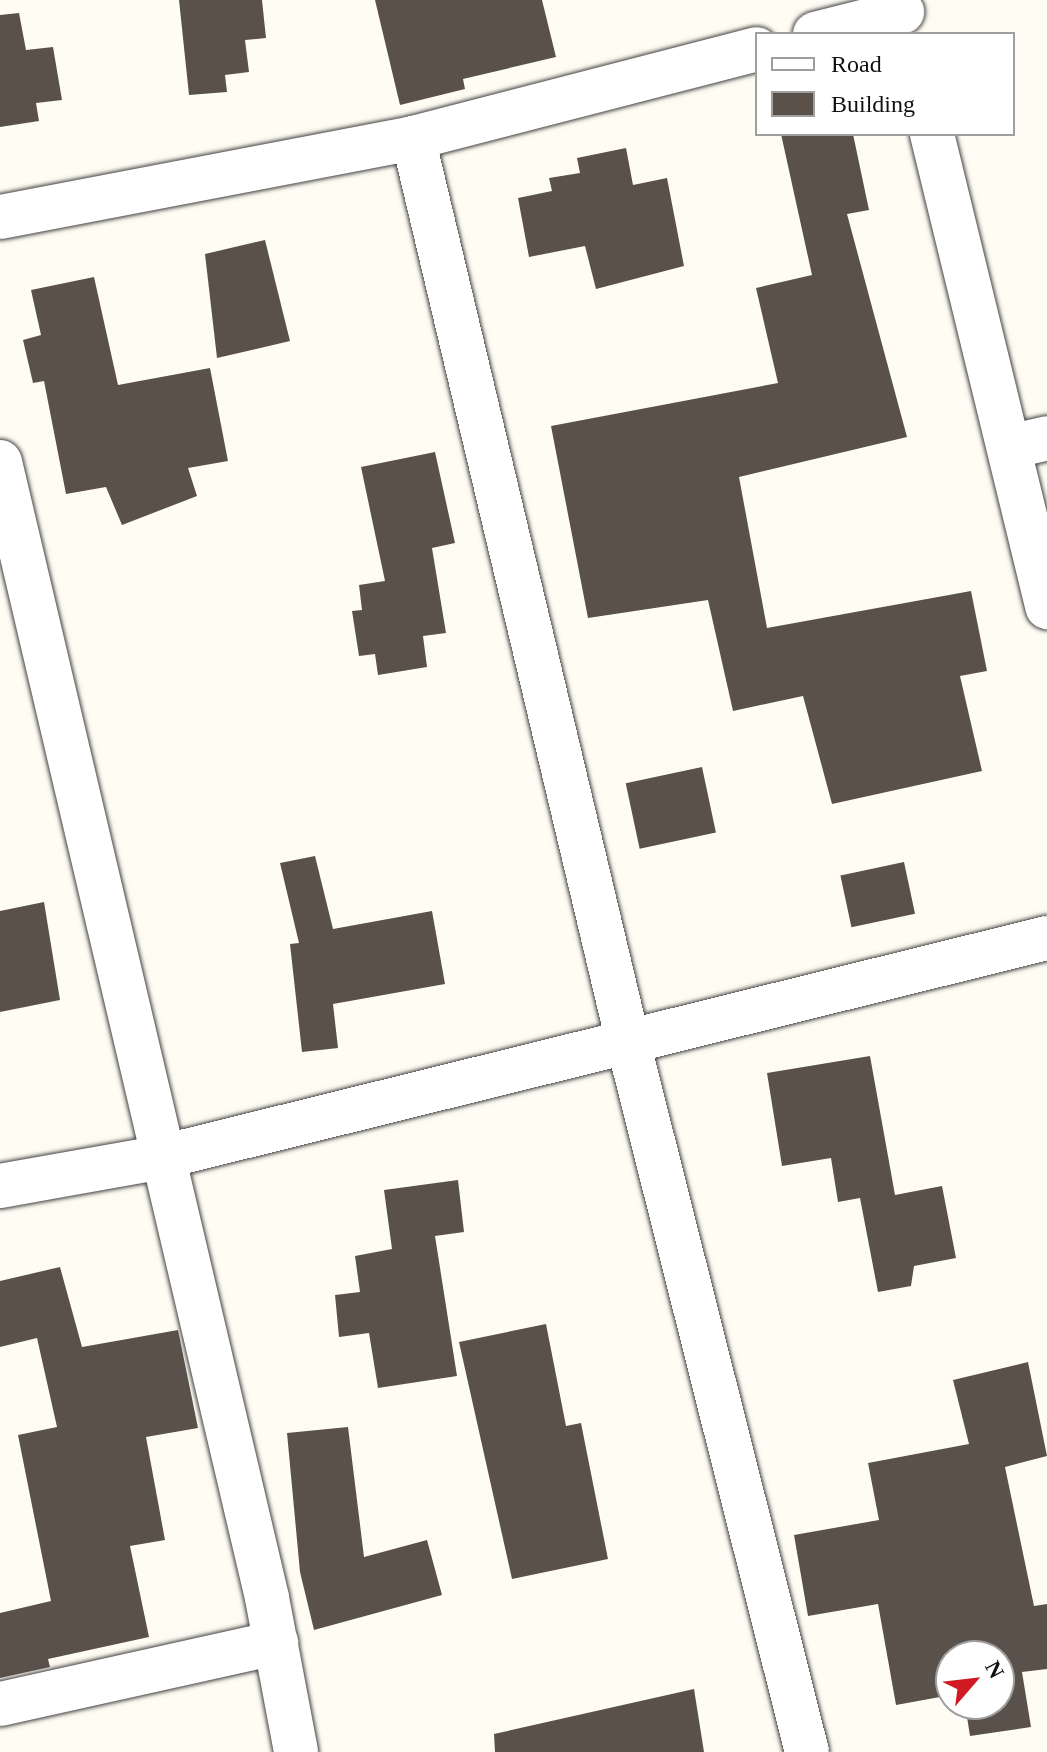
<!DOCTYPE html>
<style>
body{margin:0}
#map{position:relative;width:1047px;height:1752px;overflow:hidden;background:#fffdf3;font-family:Georgia,serif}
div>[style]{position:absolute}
.building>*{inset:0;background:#5a514b;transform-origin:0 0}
.roads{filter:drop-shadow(0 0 2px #434343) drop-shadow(0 0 2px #434343)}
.minor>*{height:44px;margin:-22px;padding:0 22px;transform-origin:22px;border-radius:22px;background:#fff}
span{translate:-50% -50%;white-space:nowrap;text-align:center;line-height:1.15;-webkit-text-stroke:8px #fff;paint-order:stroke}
.legend{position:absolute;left:755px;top:32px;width:260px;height:104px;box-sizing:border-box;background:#fff;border:2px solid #9f9f9f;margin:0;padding:10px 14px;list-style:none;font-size:24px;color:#101010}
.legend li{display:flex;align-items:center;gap:16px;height:40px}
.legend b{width:40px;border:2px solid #9f9f9f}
.north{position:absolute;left:935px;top:1640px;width:80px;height:80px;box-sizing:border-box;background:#fff;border:2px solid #9f9f9f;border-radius:50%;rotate:62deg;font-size:22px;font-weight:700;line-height:32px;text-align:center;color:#101010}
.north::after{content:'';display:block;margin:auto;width:28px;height:36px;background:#cf1923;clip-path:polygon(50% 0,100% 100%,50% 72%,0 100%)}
</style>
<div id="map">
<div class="building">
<div style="clip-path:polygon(179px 0,262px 0,266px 38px,245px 40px,249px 72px,225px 75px,227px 92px,189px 95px)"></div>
<div style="clip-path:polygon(375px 0,542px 0,556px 57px,463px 79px,465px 89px,400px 105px)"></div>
<div style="clip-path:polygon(19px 13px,26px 50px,53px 47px,62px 100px,36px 103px,39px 121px,0 127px,0 15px)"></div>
<div style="clip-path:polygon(781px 134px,853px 134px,869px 210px,847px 214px,907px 437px,739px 477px,767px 628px,971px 591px,987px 671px,960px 676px,982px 771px,832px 804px,803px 696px,733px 711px,708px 600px,588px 618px,551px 426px,778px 383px,756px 288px,812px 275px)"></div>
<div style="clip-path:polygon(626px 148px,633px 185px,667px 178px,684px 266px,596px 289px,585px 246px,529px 257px,518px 198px,552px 191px,549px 178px,580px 173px,577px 158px)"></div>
<div style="clip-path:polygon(265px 240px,290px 341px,217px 358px,205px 254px)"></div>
<div style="clip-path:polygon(94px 277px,118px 385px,210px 368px,228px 461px,188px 468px,197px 496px,122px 525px,106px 487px,66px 494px,44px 381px,33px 383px,23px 340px,41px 335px,31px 290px)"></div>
<div style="clip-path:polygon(435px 452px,455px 543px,432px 548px,446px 633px,423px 636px,427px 667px,378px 675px,375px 654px,359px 656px,352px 611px,362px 610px,359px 585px,385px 581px,361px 467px)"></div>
<div style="left:702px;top:767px;width:67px;height:78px;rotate:78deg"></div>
<div style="clip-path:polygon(315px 856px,333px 929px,432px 911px,445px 984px,333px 1004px,338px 1048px,302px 1052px,290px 944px,299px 943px,280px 863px)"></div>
<div style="left:904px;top:862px;width:53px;height:65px;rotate:78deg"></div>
<div style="clip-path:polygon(44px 902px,60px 1000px,0 1012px,0 911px)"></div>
<div style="clip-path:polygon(870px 1056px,895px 1195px,942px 1186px,956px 1258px,914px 1266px,911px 1286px,878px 1292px,860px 1198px,838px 1202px,831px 1158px,782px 1166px,767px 1073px)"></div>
<div style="clip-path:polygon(458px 1180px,464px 1232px,435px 1236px,457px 1376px,378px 1388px,369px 1333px,339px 1337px,335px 1295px,360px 1292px,355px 1256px,392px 1249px,384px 1190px)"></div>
<div style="clip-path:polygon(60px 1267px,82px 1347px,178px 1330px,198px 1428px,146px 1437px,165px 1540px,130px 1546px,149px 1637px,48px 1659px,50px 1667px,0 1678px,0 1613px,51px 1601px,18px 1435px,57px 1427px,37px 1338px,0 1347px,0 1281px)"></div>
<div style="clip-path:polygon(546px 1324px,566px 1426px,581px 1423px,608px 1559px,512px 1579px,459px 1342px)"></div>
<div style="clip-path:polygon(1028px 1362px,1047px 1456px,1005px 1467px,1034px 1606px,1047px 1604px,1047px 1669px,1022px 1672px,1031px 1727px,970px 1736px,965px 1704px,999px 1704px,999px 1656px,951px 1656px,951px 1695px,896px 1705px,878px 1604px,808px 1616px,794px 1535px,879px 1520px,868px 1463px,969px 1444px,953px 1380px)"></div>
<div style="clip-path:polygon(348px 1427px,364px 1557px,427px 1540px,442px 1595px,314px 1630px,300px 1572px,287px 1433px)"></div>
<div style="clip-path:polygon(694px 1689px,704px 1752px,495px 1752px,494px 1734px)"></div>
</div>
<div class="roads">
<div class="minor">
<div style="left:815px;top:34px;width:90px;rotate:-14.2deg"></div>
<div style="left:932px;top:134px;width:487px;rotate:76.3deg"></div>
<div style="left:413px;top:138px;width:929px;rotate:76.62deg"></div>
<div style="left:628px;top:1042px;width:732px;rotate:75.85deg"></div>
<div style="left:0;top:217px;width:420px;rotate:-10.8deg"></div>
<div style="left:413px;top:138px;width:355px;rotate:-14.5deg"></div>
<div style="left:1009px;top:447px;width:39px;rotate:-13deg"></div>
<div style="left:0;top:462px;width:1167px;rotate:76.77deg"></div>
<div style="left:267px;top:1598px;width:157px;rotate:79.3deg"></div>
<div style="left:0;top:1186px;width:165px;rotate:-10.1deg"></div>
<div style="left:162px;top:1157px;width:912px;rotate:-13.9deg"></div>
<div style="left:0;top:1704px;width:283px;rotate:-12.5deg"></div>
</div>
</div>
<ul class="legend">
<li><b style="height:10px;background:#fff"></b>Road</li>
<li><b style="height:22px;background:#5a514b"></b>Building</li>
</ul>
<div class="north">N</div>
</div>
